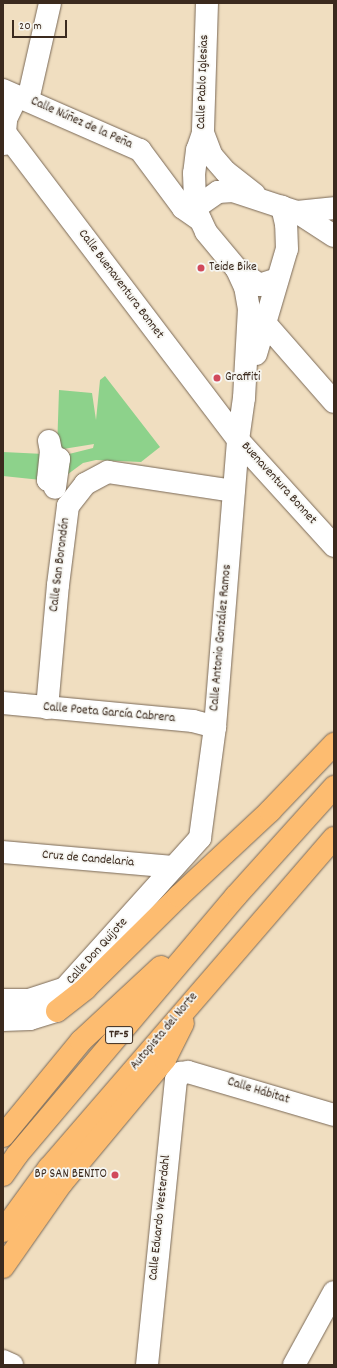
<!DOCTYPE html>
<meta charset="utf-8">
<style>
body{margin:0}
#map{position:relative;width:337px;height:1368px;overflow:hidden;background:#f0dec0;font-family:Dekko,sans-serif}
div>[style]{position:absolute}
.green>*{inset:0;background:#8dd28b}
.roads{filter:drop-shadow(0 0 1px #7a6957) drop-shadow(0 0 1px #7a6957)}
.minor>*{height:22px;margin:-11px;padding:0 11px;transform-origin:11px;border-radius:11px;background:#fff}
.highway>*{height:22px;margin:-11px;padding:0 11px;transform-origin:11px;border-radius:11px;background:#fdbc70}
.dots>*{width:11px;height:11px;translate:-50% -50%;box-sizing:border-box;border:2px solid #f6f6f2;border-radius:50%}
span{translate:-50% -50%;white-space:nowrap;text-align:center;line-height:1.15;-webkit-text-stroke:3.5px #f6f6f2;paint-order:stroke}
.shield-label span{padding:1px 3px;background:#f6f6f2;border:1px solid;border-radius:3px;-webkit-text-stroke-width:0}
.shield-label{font-size:12px;color:#3b2a1e;font-weight:700}
.street-label{font-size:13px;color:#3b2a1e}
.poi-label{font-size:13px;color:#3b2a1e}
.left{translate:0 -50%;text-align:left}
.right{translate:-100% -50%;text-align:right}
.frame{position:absolute;inset:0;border:4px solid #3b2a1e;pointer-events:none}
.scale{position:absolute;left:12px;top:20px;width:55px;height:18px;box-sizing:border-box;border:2px solid #3b2a1e;border-top:0;padding-left:5px;font-size:12px;line-height:14px;white-space:nowrap;color:#3b2a1e;-webkit-text-stroke:3px #f6f6f2;paint-order:stroke}
</style>
<div id="map">
<div class="green">
<div style="clip-path:polygon(105px 376px,160px 447px,141px 462px,96px 460px,83px 463px,64px 477px,61px 456px,93px 448px,94px 444px,57px 450px,59px 390px,92px 393px,96px 420px,100px 380px)"></div>
<div style="clip-path:polygon(3px 452px,44px 454px,41px 480px,3px 476px)"></div>
</div>
<div class="roads">
<div class="minor">
<div style="left:207px;top:3px;width:130px;rotate:91.8deg"></div>
<div style="left:203px;top:133px;width:18px;rotate:109deg"></div>
<div style="left:197px;top:150px;width:23px;rotate:97deg"></div>
<div style="left:194px;top:173px;width:35px;rotate:88deg"></div>
<div style="left:195px;top:208px;width:26px;rotate:65deg"></div>
<div style="left:206px;top:232px;width:47px;rotate:50.2deg"></div>
<div style="left:236px;top:268px;width:29px;rotate:36deg"></div>
<div style="left:259px;top:285px;width:19px;rotate:-18deg"></div>
<div style="left:3px;top:90px;width:150px;rotate:23.7deg"></div>
<div style="left:140px;top:150px;width:72px;rotate:53.4deg"></div>
<div style="left:183px;top:208px;width:21px;rotate:35deg"></div>
<div style="left:28px;top:100px;width:99px;rotate:-77.2deg"></div>
<div style="left:3px;top:130px;width:389px;rotate:52.8deg"></div>
<div style="left:238px;top:440px;width:143px;rotate:47.8deg"></div>
<div style="left:203px;top:133px;width:25px;rotate:69deg"></div>
<div style="left:212px;top:156px;width:21px;rotate:49deg"></div>
<div style="left:226px;top:172px;width:36px;rotate:38deg"></div>
<div style="left:4px;top:144px;width:25px;rotate:-85deg"></div>
<div style="left:6px;top:119px;width:25px;rotate:-64deg"></div>
<div style="left:195px;top:208px;width:28px;rotate:-35deg"></div>
<div style="left:218px;top:192px;width:15px;rotate:-4deg"></div>
<div style="left:233px;top:191px;width:67px;rotate:18.2deg"></div>
<div style="left:297px;top:212px;width:44px;rotate:33deg"></div>
<div style="left:297px;top:212px;width:37px;rotate:-6deg"></div>
<div style="left:264px;top:322px;width:106px;rotate:48.8deg"></div>
<div style="left:256px;top:354px;width:109px;rotate:-73.6deg"></div>
<div style="left:287px;top:249px;width:25px;rotate:-92deg"></div>
<div style="left:286px;top:224px;width:18px;rotate:-103deg"></div>
<div style="left:49px;top:441px;width:10px;rotate:79deg"></div>
<div style="left:51px;top:451px;width:29px;rotate:96deg"></div>
<div style="left:48px;top:480px;width:4px;rotate:14deg"></div>
<div style="left:52px;top:481px;width:22px;rotate:-82deg"></div>
<div style="left:55px;top:459px;width:4px"></div>
<div style="left:59px;top:459px;width:29px;rotate:98deg"></div>
<div style="left:3px;top:703px;width:191px;rotate:5.4deg"></div>
<div style="left:193px;top:721px;width:23px;rotate:15deg"></div>
<div style="left:47px;top:708px;width:123px;rotate:-84.9deg"></div>
<div style="left:58px;top:585px;width:80px;rotate:-82.8deg"></div>
<div style="left:68px;top:506px;width:28px;rotate:-52deg"></div>
<div style="left:85px;top:484px;width:26px;rotate:-28deg"></div>
<div style="left:108px;top:472px;width:127px;rotate:8.6deg"></div>
<div style="left:3px;top:852px;width:171px;rotate:5deg"></div>
<div style="left:3px;top:1000px;width:26px"></div>
<div style="left:29px;top:1000px;width:38px;rotate:-18deg"></div>
<div style="left:65px;top:988px;width:202px;rotate:-48deg"></div>
<div style="left:200px;top:838px;width:112px;rotate:-82.3deg"></div>
<div style="left:215px;top:727px;width:288px;rotate:-85.4deg"></div>
<div style="left:238px;top:440px;width:42px;rotate:-81.9deg"></div>
<div style="left:244px;top:398px;width:89px;rotate:-86.8deg"></div>
<div style="left:249px;top:309px;width:22px;rotate:-100deg"></div>
<div style="left:245px;top:287px;width:21px;rotate:-115deg"></div>
<div style="left:3px;top:1020px;width:27px;rotate:-2deg"></div>
<div style="left:30px;top:1019px;width:28px;rotate:-17deg"></div>
<div style="left:3px;top:1361px;width:10px;rotate:24deg"></div>
<div style="left:147px;top:1365px;width:286px;rotate:-84.2deg"></div>
<div style="left:176px;top:1080px;width:9px;rotate:-54deg"></div>
<div style="left:181px;top:1073px;width:7px;rotate:-8deg"></div>
<div style="left:188px;top:1072px;width:152px;rotate:16.4deg"></div>
<div style="left:294px;top:1365px;width:83px;rotate:-61.3deg"></div>
</div>
<div class="highway">
<div style="left:57px;top:1011px;width:37px;rotate:-38deg"></div>
<div style="left:86px;top:988px;width:131px;rotate:-44.7deg"></div>
<div style="left:179px;top:896px;width:125px;rotate:-43deg"></div>
<div style="left:270px;top:811px;width:93px;rotate:-46.3deg"></div>
<div style="left:3px;top:1136px;width:123px;rotate:-50.6deg"></div>
<div style="left:81px;top:1041px;width:109px;rotate:-42.8deg"></div>
<div style="left:3px;top:1175px;width:24px;rotate:-55deg"></div>
<div style="left:17px;top:1155px;width:339px;rotate:-49.8deg"></div>
<div style="left:236px;top:896px;width:147px;rotate:-48deg"></div>
<div style="left:3px;top:1231px;width:78px;rotate:-53.9deg"></div>
<div style="left:49px;top:1168px;width:436px;rotate:-49.2deg"></div>
<div style="left:3px;top:1267px;width:101px;rotate:-55.1deg"></div>
<div style="left:61px;top:1184px;width:163px;rotate:-50.2deg"></div>
<div style="left:165px;top:1059px;width:40px;rotate:-63.4deg"></div>
</div>
</div>
<div class="dots">
<div style="left:201px;top:268px;background:#d1495b"></div>
<div style="left:217px;top:378px;background:#d1495b"></div>
<div style="left:115px;top:1175px;background:#d1495b"></div>
</div>
<div class="shield-label">
<span style="left:119px;top:1035px">TF-5</span>
</div>
<div class="street-label">
<span style="left:204px;top:82px;rotate:-88deg">Calle Pablo Iglesias</span>
<span style="left:81px;top:124px;rotate:24deg">Calle Núñez de la Peña</span>
<span style="left:120px;top:285px;rotate:53deg">Calle Buenaventura Bonnet</span>
<span style="left:278px;top:484px;rotate:48deg">Buenaventura Bonnet</span>
<span style="left:61px;top:565px;rotate:-83deg">Calle San Borondón</span>
<span style="left:222px;top:638px;rotate:-85deg">Calle Antonio González Ramos</span>
<span style="left:109px;top:714px;rotate:5deg">Calle Poeta García Cabrera</span>
<span style="left:88px;top:860px;rotate:5deg">Cruz de Candelaria</span>
<span style="left:98px;top:952px;rotate:-48deg">Calle Don Quijote</span>
<span style="left:165px;top:1032px;rotate:-50deg">Autopista del Norte</span>
<span style="left:258px;top:1092px;rotate:17deg">Calle Hábitat</span>
<span style="left:161px;top:1218px;rotate:-84deg">Calle Eduardo Westerdahl</span>
</div>
<div class="poi-label">
<span class="left" style="left:209px;top:268px">Teide Bike</span>
<span class="left" style="left:225px;top:378px">Graffiti</span>
<span class="right" style="left:107px;top:1175px">BP SAN BENITO</span>
</div>
<div class="frame"></div>
<div class="scale">20 m</div>
</div>
